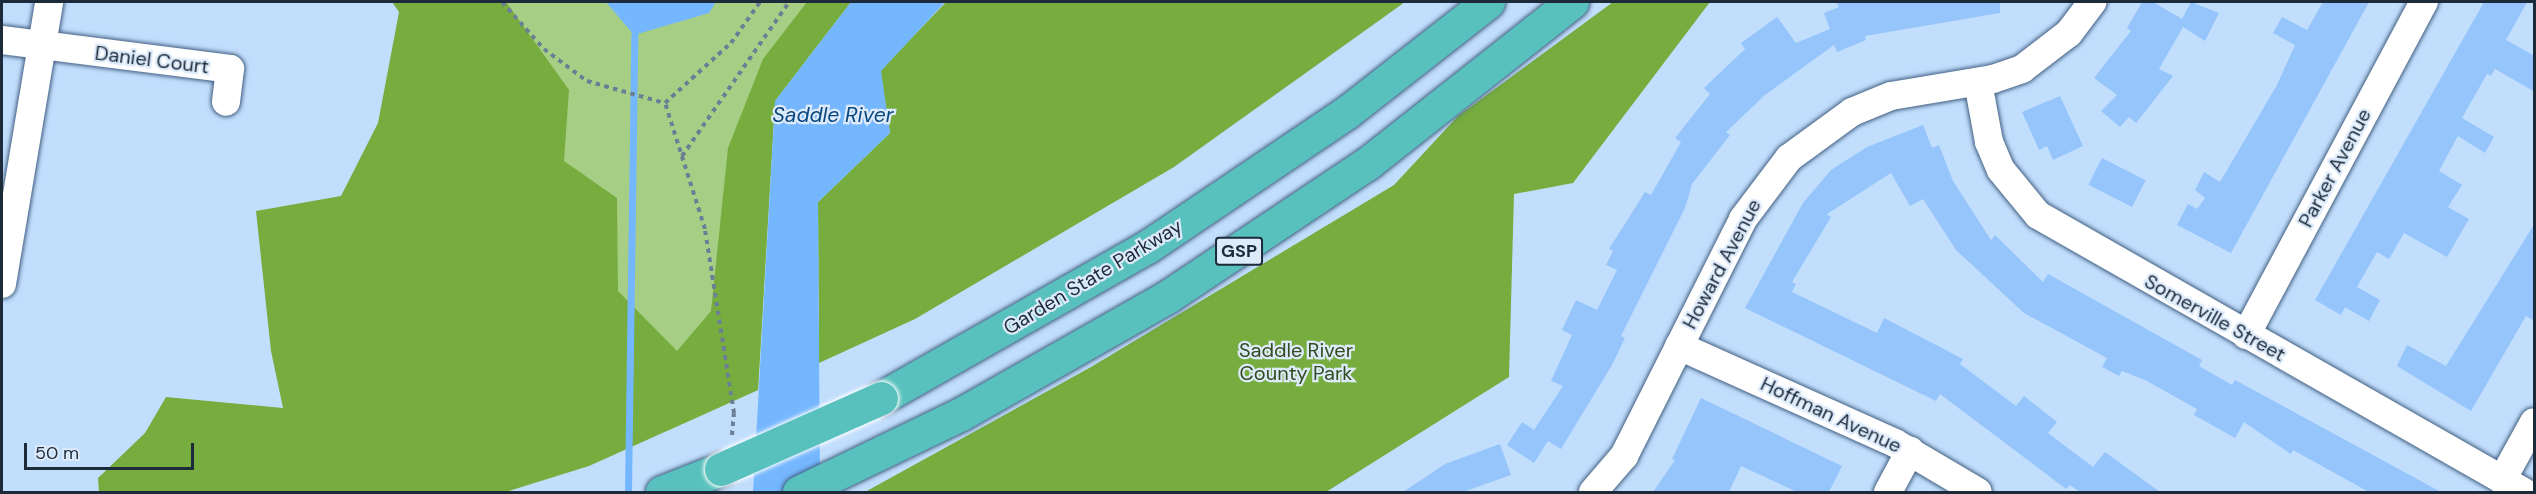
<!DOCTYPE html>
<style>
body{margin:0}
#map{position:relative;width:2536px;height:494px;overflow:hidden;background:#c2defd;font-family:"DM Sans",sans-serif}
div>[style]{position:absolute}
.green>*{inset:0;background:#a6ce84}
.forest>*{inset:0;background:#76ad3e}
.water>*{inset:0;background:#75b7fe}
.stream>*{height:7px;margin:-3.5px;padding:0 3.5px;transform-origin:3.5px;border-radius:3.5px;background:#75b7fe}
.building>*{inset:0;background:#95c5fb;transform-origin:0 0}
.path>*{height:4px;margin-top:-2px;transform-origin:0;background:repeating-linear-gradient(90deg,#6b7f95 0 4.5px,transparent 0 9px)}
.roads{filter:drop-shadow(0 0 2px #426082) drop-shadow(0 0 2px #426082)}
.minor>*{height:28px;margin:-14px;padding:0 14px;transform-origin:14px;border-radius:14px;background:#fff}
.highway>*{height:33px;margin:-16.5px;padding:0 16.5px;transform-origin:16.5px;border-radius:16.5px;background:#59c1bd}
.bridges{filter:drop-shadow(0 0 2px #fff) drop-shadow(0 0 2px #fff)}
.highway-bridge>*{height:33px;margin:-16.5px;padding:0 16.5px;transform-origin:16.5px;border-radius:16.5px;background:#59c1bd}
span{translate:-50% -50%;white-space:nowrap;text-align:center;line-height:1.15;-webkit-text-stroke:4.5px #dceafa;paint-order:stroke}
.shield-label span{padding:2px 4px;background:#dceafa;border:2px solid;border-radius:4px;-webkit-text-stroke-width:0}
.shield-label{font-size:18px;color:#1d2a39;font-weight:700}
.street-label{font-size:20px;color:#1d2a39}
.park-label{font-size:20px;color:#334a1e}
.water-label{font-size:21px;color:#08467e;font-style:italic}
.frame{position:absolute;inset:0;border:3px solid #1d2a39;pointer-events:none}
.scale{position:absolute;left:24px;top:443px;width:170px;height:27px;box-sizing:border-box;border:3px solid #1d2a39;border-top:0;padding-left:8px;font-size:18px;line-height:21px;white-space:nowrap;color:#1d2a39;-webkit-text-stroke:4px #dceafa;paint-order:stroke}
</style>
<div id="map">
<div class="green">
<div style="clip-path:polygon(424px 2px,851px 2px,775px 101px,758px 390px,667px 431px)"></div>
</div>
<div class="forest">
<div style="clip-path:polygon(392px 2px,506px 2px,569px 90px,564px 161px,617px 198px,618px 291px,677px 351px,711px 311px,728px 148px,763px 59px,807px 2px,851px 2px,775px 101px,758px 390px,589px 466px,506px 492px,99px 492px,98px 478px,145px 433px,166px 397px,283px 408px,271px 351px,256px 211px,341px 196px,378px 123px,399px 12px)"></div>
<div style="clip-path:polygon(946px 2px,1405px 2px,1174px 167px,915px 319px,819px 363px,818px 202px,890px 133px,880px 71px)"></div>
<div style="clip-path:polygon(1613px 2px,1710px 2px,1573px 183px,1514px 194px,1509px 377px,1326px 492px,865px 492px,1091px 367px,1394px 185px,1458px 116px)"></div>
</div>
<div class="water">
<div style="clip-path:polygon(606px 2px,716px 2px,709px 13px,634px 35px)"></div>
<div style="clip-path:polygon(851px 2px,945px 2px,881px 71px,890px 133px,818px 202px,820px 492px,753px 492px,775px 101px)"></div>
</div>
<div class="stream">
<div style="left:628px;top:492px;width:457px;rotate:-89.2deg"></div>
</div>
<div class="building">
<div style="clip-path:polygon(1836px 2px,2000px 2px,2000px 13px,1865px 36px,1866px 40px,1837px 52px,1834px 45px,1765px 95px,1726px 132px,1730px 135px,1692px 184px,1685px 208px,1621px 336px,1625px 338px,1612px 365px,1561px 449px,1548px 441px,1534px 463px,1507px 445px,1522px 422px,1534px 430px,1563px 386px,1551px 381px,1572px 335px,1562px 330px,1576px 300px,1597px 310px,1617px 270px,1606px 265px,1613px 251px,1609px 249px,1645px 192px,1651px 195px,1681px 142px,1675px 138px,1710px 94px,1704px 88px,1745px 49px,1741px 43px,1777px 17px,1796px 43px,1830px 29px,1824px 13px,1839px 7px)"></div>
<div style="clip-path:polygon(2142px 2px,2153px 2px,2182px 19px,2191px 2px,2219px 13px,2205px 41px,2183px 27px,2159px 69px,2173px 76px,2136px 123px,2129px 117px,2120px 127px,2101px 111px,2117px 95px,2094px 78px,2131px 31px,2127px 28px)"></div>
<div style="clip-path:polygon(2323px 2px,2369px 2px,2231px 253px,2177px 225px,2188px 204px,2197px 209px,2205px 198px,2195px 190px,2204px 172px,2220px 182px,2277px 85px,2295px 45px,2273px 33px,2282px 17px,2307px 30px)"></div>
<div style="clip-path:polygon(2484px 2px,2527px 2px,2506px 40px,2535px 56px,2535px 92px,2495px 69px,2491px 76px,2487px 74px,2462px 118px,2494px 137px,2485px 153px,2458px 136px,2439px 171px,2462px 185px,2448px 207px,2469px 219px,2447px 257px,2404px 233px,2389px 259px,2377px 252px,2357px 287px,2380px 300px,2369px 321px,2345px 307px,2341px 315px,2315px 300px)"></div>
<div style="clip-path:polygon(2060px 96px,2083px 146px,2053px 160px,2047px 146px,2039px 150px,2022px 112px)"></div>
<div style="clip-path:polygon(1923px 125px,1932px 148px,1939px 145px,1953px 181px,1991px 240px,1995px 235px,2043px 282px,2048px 274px,2202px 360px,2199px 366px,2232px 385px,2235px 380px,2441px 492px,2369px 492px,2293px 450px,2291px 454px,2244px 422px,2235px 438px,2194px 415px,2197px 409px,2145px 380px,2122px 371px,2119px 376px,2102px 367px,2107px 358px,2024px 313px,1956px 250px,1923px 199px,1910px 206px,1891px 173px,1827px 214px,1831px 217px,1792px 282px,1796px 284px,1792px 292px,1877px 333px,1884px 318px,1963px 359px,1960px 364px,2016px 406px,2024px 396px,2057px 422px,2048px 433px,2093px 467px,2105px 452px,2160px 492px,2080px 492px,2070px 485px,2066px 489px,1940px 394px,1936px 401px,1745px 308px,1803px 203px,1831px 170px,1867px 147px)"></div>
<div style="left:2102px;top:158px;width:49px;height:30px;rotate:27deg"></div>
<div style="clip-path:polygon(2535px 223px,2535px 321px,2526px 316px,2471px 411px,2397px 366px,2407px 345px,2446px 366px)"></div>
<div style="clip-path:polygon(1701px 398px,1842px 466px,1829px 492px,1797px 492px,1741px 466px,1729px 492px,1653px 492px,1675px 460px,1672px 459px)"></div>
<div style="clip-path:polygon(1500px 444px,1511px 475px,1463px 492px,1403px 492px,1445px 464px)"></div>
</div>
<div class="path">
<div style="left:502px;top:2px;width:63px;rotate:48.2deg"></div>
<div style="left:544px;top:49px;width:54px;rotate:36.7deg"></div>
<div style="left:587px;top:81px;width:81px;rotate:15.8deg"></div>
<div style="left:682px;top:156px;width:188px;rotate:-55.2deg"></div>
<div style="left:732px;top:435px;width:22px;rotate:-85deg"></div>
<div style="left:734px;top:413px;width:186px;rotate:-99deg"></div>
<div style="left:705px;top:229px;width:132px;rotate:-107.6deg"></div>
<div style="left:665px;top:103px;width:89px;rotate:-42.3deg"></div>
<div style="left:731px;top:43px;width:50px;rotate:-54.7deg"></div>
</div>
<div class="roads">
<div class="minor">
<div style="left:2px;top:40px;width:230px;rotate:7.2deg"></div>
<div style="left:230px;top:69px;width:33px;rotate:97deg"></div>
<div style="left:1978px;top:82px;width:61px;rotate:79.6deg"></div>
<div style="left:1989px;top:142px;width:30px;rotate:67deg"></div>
<div style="left:2001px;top:170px;width:58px;rotate:50.6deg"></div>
<div style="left:2038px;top:215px;width:559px;rotate:29.68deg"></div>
<div style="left:2px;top:284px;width:286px;rotate:-80.5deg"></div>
<div style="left:2246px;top:335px;width:378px;rotate:-61.9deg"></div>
<div style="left:1679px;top:346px;width:237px;rotate:24.2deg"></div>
<div style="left:1895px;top:443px;width:96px;rotate:30.6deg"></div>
<div style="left:2502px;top:480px;width:66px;rotate:-61.1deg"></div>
<div style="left:1593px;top:492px;width:48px;rotate:-49.3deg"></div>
<div style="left:1624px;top:456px;width:265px;rotate:-63.3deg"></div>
<div style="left:1743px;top:219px;width:76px;rotate:-53deg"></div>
<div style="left:1789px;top:158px;width:78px;rotate:-36.1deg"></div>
<div style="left:1852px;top:112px;width:42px;rotate:-22.3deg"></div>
<div style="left:1891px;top:96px;width:103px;rotate:-9.5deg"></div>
<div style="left:1993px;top:79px;width:31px;rotate:-19deg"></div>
<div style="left:2022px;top:69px;width:59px;rotate:-37.5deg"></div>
<div style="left:2069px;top:33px;width:39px;rotate:-53deg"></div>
<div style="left:1888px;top:492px;width:47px;rotate:-61.8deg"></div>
</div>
<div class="highway">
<div style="left:881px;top:398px;width:306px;rotate:-29.6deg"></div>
<div style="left:1147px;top:247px;width:241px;rotate:-34deg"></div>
<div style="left:1347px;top:112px;width:179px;rotate:-38deg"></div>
<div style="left:662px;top:492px;width:63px;rotate:-21.3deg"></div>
<div style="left:799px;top:492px;width:180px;rotate:-25.7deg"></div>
<div style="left:961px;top:414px;width:237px;rotate:-29.6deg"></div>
<div style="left:1167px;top:297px;width:242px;rotate:-33.7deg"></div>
<div style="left:1368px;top:163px;width:260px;rotate:-38.3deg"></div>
</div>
</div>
<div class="bridges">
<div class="highway-bridge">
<div style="left:721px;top:469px;width:175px;rotate:-23.9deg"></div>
</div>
</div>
<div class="shield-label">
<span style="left:1239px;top:251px">GSP</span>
</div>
<div class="street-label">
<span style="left:152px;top:60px;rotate:7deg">Daniel Court</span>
<span style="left:2335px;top:168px;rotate:-62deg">Parker Avenue</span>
<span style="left:1722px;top:264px;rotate:-62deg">Howard Avenue</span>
<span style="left:1093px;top:277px;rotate:-31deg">Garden State Parkway</span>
<span style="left:2215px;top:318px;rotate:29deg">Somerville Street</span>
<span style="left:1831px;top:415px;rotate:25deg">Hoffman Avenue</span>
</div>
<div class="park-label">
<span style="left:1296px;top:362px">Saddle River<br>County Park</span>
</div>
<div class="water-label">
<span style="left:833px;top:115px">Saddle River</span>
</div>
<div class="frame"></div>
<div class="scale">50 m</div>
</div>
